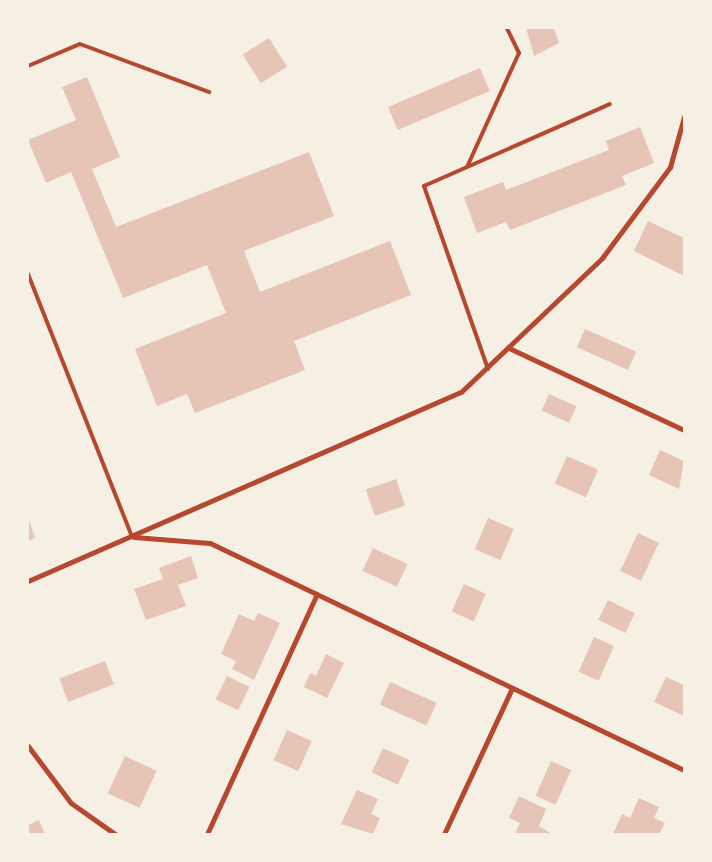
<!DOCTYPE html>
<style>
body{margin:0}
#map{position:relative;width:712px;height:862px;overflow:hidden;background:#f6efe4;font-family:"DM Sans",sans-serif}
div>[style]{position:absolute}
.building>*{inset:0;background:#e6c5b7;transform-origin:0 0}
.service>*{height:4px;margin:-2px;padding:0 2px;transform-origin:2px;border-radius:2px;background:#b5482f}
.minor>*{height:5px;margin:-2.5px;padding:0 2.5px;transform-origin:2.5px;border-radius:2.5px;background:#b5482f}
span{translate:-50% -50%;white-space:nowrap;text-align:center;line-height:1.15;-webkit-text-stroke:4px #f6efe4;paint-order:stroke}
.frame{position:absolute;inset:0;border:29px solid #f6efe4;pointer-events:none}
</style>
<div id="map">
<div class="building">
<div style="clip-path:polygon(526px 28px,554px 28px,559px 43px,534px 56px)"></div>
<div style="left:269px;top:38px;width:34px;height:31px;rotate:58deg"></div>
<div style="left:480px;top:68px;width:25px;height:100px;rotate:67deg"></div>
<div style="clip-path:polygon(87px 77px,120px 157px,92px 169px,116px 227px,309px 152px,334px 216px,244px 251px,260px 292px,390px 241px,411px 295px,294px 341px,305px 370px,195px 413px,187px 394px,157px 406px,135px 349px,226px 313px,207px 265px,123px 298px,71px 172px,46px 183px,28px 140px,76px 120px,62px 87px)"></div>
<div style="clip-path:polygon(640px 127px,654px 163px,622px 176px,626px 185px,510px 230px,506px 222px,477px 233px,464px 197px,503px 182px,506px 190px,609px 150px,606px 141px)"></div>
<div style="clip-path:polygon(648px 221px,684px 238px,684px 276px,634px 251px)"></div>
<div style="left:585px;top:329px;width:56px;height:20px;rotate:24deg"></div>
<div style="left:549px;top:394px;width:30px;height:18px;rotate:24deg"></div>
<div style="clip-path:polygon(660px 450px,684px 461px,679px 489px,649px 475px)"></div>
<div style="left:567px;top:456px;width:34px;height:30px;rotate:24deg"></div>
<div style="left:396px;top:479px;width:28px;height:32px;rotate:71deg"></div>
<div style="clip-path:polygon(28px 517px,35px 538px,28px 541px)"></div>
<div style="left:488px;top:518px;width:28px;height:34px;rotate:23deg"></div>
<div style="left:638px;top:533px;width:23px;height:42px;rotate:25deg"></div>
<div style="left:373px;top:548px;width:38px;height:25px;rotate:25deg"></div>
<div style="clip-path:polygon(191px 556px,198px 578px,178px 585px,186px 606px,146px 620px,134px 589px,163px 579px,159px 568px)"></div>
<div style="left:464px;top:584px;width:24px;height:30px;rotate:24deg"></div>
<div style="left:608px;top:600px;width:30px;height:22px;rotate:26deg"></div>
<div style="clip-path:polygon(258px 613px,280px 623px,254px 680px,232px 669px,236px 661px,221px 654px,239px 614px,254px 621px)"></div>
<div style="left:594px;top:637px;width:22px;height:38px;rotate:24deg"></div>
<div style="clip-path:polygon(326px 654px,344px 663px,327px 698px,304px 687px,310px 673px,316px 676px)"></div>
<div style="left:105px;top:661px;width:25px;height:49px;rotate:69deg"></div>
<div style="left:227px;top:676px;width:25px;height:26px;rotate:26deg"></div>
<div style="clip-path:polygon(666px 677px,684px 685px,684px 716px,654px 702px)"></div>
<div style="left:390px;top:682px;width:51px;height:25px;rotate:24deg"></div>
<div style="left:287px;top:730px;width:27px;height:33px;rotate:24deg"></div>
<div style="left:383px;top:748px;width:29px;height:27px;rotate:25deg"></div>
<div style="left:125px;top:756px;width:35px;height:41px;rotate:25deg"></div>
<div style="left:551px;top:761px;width:22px;height:38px;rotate:24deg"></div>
<div style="clip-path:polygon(357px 790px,378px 799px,371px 814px,380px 818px,373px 834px,341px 824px)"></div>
<div style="clip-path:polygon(519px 796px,546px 809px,539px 826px,552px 834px,515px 834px,520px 823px,509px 818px)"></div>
<div style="clip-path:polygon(639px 798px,659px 807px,654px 818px,665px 823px,659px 834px,613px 834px,622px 814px,630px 818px)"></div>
<div style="clip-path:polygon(39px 820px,45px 834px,28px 834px,28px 825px)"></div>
</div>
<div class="service">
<div style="left:28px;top:66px;width:56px;rotate:-22.9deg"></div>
<div style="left:80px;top:44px;width:138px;rotate:20.4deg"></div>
<div style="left:467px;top:167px;width:125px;rotate:-65.5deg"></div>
<div style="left:519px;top:53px;width:28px;rotate:-116deg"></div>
<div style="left:28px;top:274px;width:283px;rotate:68.4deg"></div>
<div style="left:488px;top:369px;width:194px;rotate:-109.3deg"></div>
<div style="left:424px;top:186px;width:203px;rotate:-23.8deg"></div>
</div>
<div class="minor">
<div style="left:511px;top:349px;width:191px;rotate:25.1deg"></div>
<div style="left:134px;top:537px;width:76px;rotate:4.5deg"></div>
<div style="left:210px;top:543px;width:526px;rotate:25.59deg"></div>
<div style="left:28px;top:581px;width:472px;rotate:-23.6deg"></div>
<div style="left:461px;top:392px;width:195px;rotate:-43.5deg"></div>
<div style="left:602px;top:258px;width:114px;rotate:-53.2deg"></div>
<div style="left:670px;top:167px;width:52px;rotate:-74.4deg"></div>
<div style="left:28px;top:746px;width:71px;rotate:53deg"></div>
<div style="left:71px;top:803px;width:54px;rotate:35.2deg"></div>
<div style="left:207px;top:834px;width:264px;rotate:-65.4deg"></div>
<div style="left:444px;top:834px;width:161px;rotate:-65deg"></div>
</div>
<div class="frame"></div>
</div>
